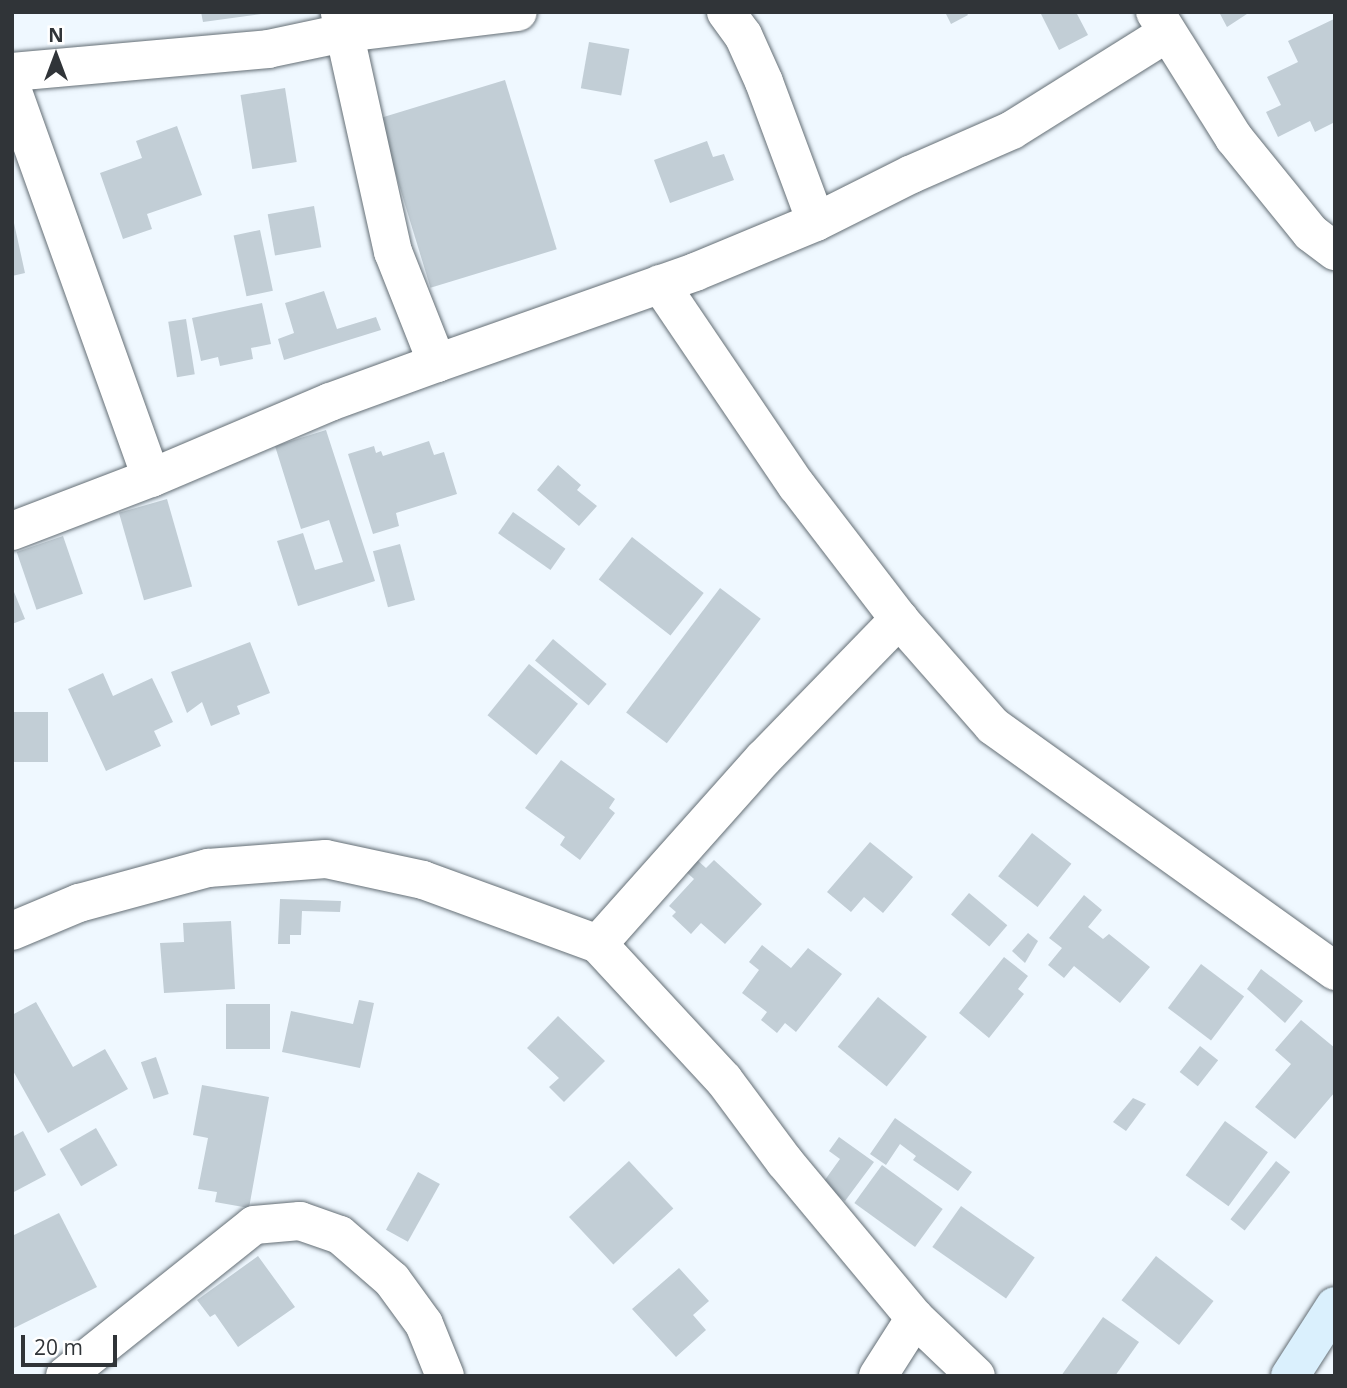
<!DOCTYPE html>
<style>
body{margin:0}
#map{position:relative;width:1347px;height:1388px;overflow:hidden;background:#eff8ff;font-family:"Open Sans",sans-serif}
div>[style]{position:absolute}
.building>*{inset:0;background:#c2ced6;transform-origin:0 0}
.roads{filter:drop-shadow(0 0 2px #656f76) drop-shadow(0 0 2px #656f76)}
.minor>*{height:38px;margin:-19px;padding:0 19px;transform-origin:19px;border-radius:19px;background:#fff}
.secondary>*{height:38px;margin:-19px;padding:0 19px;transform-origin:19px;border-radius:19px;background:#daf0fd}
span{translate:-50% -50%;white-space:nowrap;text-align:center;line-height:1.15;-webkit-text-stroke:5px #fff;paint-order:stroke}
.frame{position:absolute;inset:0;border:14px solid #303438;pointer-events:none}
.north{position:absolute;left:21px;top:21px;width:70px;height:70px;-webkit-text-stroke:5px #fff;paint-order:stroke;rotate:0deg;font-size:19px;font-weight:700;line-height:28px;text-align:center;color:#303438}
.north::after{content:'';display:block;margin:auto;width:24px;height:32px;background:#303438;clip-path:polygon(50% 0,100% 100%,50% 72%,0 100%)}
.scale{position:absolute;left:21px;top:1335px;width:96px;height:32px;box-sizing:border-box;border:4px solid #303438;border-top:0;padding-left:9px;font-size:21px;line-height:24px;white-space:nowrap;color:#303438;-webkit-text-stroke:5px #fff;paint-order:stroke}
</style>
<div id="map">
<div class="building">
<div style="clip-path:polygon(201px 12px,261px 12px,261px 14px,203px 22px)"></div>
<div style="clip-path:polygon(945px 12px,966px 12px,968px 15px,951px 24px)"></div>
<div style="clip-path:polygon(1040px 12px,1076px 12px,1088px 35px,1059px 50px)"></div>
<div style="clip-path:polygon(1219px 12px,1250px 12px,1227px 27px)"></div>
<div style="clip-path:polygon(1334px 19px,1335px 122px,1315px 132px,1310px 121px,1278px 137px,1266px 112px,1281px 105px,1267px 77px,1298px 62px,1288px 41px)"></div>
<div style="left:589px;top:42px;width:41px;height:47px;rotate:10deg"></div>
<div style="left:505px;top:80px;width:177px;height:132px;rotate:73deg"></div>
<div style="left:285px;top:88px;width:75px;height:45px;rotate:81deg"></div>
<div style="clip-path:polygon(177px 126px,202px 195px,147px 214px,152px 229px,123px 239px,100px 173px,142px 158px,136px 141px)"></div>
<div style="clip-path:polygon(707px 141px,713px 157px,724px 154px,734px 180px,670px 203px,654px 160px)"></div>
<div style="left:314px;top:206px;width:42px;height:47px;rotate:80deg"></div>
<div style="clip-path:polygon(12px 214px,25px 273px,12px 276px)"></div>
<div style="left:260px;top:230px;width:62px;height:27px;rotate:78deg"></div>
<div style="clip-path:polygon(324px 291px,337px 329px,376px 317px,381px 330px,284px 360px,278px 339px,294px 333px,285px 303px)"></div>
<div style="clip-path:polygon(262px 303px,271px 344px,251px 348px,253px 359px,220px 366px,218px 357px,201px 361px,192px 318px)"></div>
<div style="left:186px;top:319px;width:56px;height:18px;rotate:81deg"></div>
<div style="clip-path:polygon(326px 430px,375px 581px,298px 606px,277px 541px,303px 533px,315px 570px,343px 562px,329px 520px,301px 529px,275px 446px)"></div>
<div style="clip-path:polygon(429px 441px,434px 455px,444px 452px,457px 494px,396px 513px,399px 526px,373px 534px,348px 454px,374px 446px,376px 453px,381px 451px,383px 456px)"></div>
<div style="clip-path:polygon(558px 465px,581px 485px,577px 490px,597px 506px,579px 526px,537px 490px)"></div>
<div style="left:167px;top:499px;width:91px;height:50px;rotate:74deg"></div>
<div style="left:513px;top:512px;width:64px;height:26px;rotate:35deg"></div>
<div style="left:63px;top:536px;width:61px;height:49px;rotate:71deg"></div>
<div style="left:632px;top:537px;width:91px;height:54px;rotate:38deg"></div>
<div style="left:400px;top:544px;width:58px;height:28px;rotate:75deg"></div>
<div style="clip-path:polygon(12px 587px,25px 619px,12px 624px)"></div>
<div style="left:720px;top:588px;width:51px;height:156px;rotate:37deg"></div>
<div style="left:553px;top:639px;width:70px;height:28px;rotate:40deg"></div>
<div style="clip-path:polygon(250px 642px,270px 693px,237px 706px,240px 714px,211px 726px,202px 702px,187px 713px,171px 672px)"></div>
<div style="left:529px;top:664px;width:63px;height:66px;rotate:39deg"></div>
<div style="clip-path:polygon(103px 673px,113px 696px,152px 678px,173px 722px,154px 731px,161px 746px,106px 771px,68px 689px)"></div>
<div style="left:12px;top:712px;width:36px;height:50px"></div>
<div style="clip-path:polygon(561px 760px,615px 799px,609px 808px,615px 813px,580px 860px,560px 845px,565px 837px,525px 808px)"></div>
<div style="left:1032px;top:833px;width:50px;height:55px;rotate:38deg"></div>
<div style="clip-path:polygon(870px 842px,913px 877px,883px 913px,864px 897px,851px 912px,827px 892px)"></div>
<div style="clip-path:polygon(697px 860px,706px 868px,714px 860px,762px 904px,725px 944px,701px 923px,691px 934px,672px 916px,676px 912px,669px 906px,694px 879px,685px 871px)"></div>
<div style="left:969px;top:893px;width:50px;height:28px;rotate:40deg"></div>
<div style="clip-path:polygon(1084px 895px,1102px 910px,1088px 927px,1103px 939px,1109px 934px,1150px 967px,1120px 1003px,1074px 966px,1064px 978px,1048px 965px,1062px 948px,1049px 938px)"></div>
<div style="clip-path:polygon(280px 899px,341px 901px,340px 912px,302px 911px,301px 935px,290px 935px,290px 944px,278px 944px)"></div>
<div style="clip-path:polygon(231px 921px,235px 989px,164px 993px,160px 943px,184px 942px,183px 923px)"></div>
<div style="clip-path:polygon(1028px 933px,1038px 941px,1025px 963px,1012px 951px)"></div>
<div style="clip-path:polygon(762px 945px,791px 968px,808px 948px,842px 974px,796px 1032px,785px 1023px,777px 1033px,761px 1020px,767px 1012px,742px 993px,759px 970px,749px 962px)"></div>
<div style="clip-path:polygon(1004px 957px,1028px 976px,1018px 989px,1024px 994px,989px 1038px,959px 1013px)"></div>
<div style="left:1201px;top:964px;width:54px;height:55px;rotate:37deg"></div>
<div style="clip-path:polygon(1261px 969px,1303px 1001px,1285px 1023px,1247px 989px)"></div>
<div style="left:878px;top:997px;width:63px;height:64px;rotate:39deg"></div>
<div style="clip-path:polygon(359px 1000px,374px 1003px,360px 1068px,282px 1052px,291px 1011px,353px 1024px)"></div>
<div style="clip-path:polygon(36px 1002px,73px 1067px,105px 1049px,128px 1089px,48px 1133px,12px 1069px,12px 1015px)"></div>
<div style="left:226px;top:1004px;width:44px;height:45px"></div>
<div style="clip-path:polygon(558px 1016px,605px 1061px,564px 1102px,549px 1087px,559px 1078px,527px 1048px)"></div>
<div style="clip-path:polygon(1301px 1020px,1335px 1048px,1335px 1092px,1295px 1139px,1255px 1107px,1291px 1064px,1275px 1050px)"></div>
<div style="left:1200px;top:1046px;width:23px;height:33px;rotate:38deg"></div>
<div style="left:156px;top:1057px;width:39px;height:16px;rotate:71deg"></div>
<div style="clip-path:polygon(202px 1085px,269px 1097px,249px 1208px,215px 1202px,217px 1192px,198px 1189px,208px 1138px,193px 1135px)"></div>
<div style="clip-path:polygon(1133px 1098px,1146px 1104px,1126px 1131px,1113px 1122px)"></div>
<div style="clip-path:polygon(895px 1118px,972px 1172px,958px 1191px,913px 1160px,916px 1156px,900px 1144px,886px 1165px,870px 1154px)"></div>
<div style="left:1225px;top:1121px;width:53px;height:67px;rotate:36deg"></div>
<div style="left:96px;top:1128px;width:43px;height:42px;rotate:60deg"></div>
<div style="clip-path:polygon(23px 1131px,46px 1175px,12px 1193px,12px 1137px)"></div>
<div style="clip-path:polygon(839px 1137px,874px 1162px,845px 1201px,822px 1184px,840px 1159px,829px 1151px)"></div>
<div style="left:629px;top:1161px;width:65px;height:82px;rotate:47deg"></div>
<div style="left:1276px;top:1161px;width:18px;height:74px;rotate:38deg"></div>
<div style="left:882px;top:1165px;width:75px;height:47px;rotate:36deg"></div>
<div style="left:418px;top:1172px;width:25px;height:66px;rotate:29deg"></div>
<div style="left:961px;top:1206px;width:90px;height:50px;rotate:35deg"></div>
<div style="clip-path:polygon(59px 1213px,97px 1287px,12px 1329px,12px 1236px)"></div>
<div style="clip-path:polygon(258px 1256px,295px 1307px,238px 1347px,215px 1314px,210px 1317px,197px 1300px)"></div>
<div style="left:1156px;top:1256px;width:73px;height:56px;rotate:38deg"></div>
<div style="clip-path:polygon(679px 1268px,709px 1301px,693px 1315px,706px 1330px,676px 1357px,632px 1309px)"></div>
<div style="clip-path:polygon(1103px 1317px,1139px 1342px,1115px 1376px,1061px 1376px)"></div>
</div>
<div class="roads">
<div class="minor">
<div style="left:726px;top:12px;width:29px;rotate:54deg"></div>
<div style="left:743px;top:35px;width:51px;rotate:65.9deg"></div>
<div style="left:764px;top:82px;width:149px;rotate:69.6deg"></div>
<div style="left:1155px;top:12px;width:149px;rotate:57.9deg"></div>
<div style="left:1234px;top:138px;width:122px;rotate:51deg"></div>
<div style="left:1311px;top:233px;width:30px;rotate:37deg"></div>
<div style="left:12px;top:72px;width:257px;rotate:-5.1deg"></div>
<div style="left:268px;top:49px;width:78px;rotate:-11.9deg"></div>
<div style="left:344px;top:33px;width:175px;rotate:-6.9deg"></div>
<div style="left:12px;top:89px;width:413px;rotate:70.3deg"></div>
<div style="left:660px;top:284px;width:244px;rotate:55.9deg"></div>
<div style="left:797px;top:486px;width:168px;rotate:52.5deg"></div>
<div style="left:899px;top:619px;width:142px;rotate:48.7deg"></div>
<div style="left:993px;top:726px;width:421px;rotate:35.6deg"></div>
<div style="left:437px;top:363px;width:274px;rotate:-19.4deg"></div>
<div style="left:695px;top:272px;width:131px;rotate:-22.5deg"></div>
<div style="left:816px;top:222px;width:107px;rotate:-26.6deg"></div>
<div style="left:912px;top:174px;width:109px;rotate:-23.7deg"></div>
<div style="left:1012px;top:130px;width:183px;rotate:-32deg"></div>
<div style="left:12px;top:531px;width:149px;rotate:-20.9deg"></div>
<div style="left:151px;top:478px;width:194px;rotate:-23deg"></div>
<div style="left:330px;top:402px;width:114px;rotate:-20deg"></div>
<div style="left:437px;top:363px;width:119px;rotate:-111.6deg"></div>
<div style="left:393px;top:252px;width:246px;rotate:-102.5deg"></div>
<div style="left:12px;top:931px;width:73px;rotate:-22.7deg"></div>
<div style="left:79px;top:903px;width:134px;rotate:-15.2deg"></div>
<div style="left:208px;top:868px;width:118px;rotate:-4.4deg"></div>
<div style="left:326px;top:859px;width:99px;rotate:12.2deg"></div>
<div style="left:423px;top:880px;width:186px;rotate:20.1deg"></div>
<div style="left:598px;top:944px;width:185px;rotate:47.2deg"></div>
<div style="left:724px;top:1080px;width:102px;rotate:53.4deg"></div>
<div style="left:785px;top:1162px;width:203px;rotate:50.2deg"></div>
<div style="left:915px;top:1318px;width:84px;rotate:43.6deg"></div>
<div style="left:598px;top:944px;width:249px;rotate:-48.3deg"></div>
<div style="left:764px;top:758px;width:194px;rotate:-45.8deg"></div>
<div style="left:65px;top:1376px;width:242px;rotate:-38.6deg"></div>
<div style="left:254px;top:1225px;width:46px;rotate:-5deg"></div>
<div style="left:300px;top:1221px;width:42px;rotate:19.3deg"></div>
<div style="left:340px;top:1235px;width:69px;rotate:40.9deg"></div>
<div style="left:392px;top:1280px;width:54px;rotate:54deg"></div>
<div style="left:424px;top:1324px;width:56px;rotate:68deg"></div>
<div style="left:878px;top:1376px;width:69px;rotate:-57.5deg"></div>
</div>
<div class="secondary">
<div style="left:1290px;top:1376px;width:83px;rotate:-57.3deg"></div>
</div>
</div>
<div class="frame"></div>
<div class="north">N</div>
<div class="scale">20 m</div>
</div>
